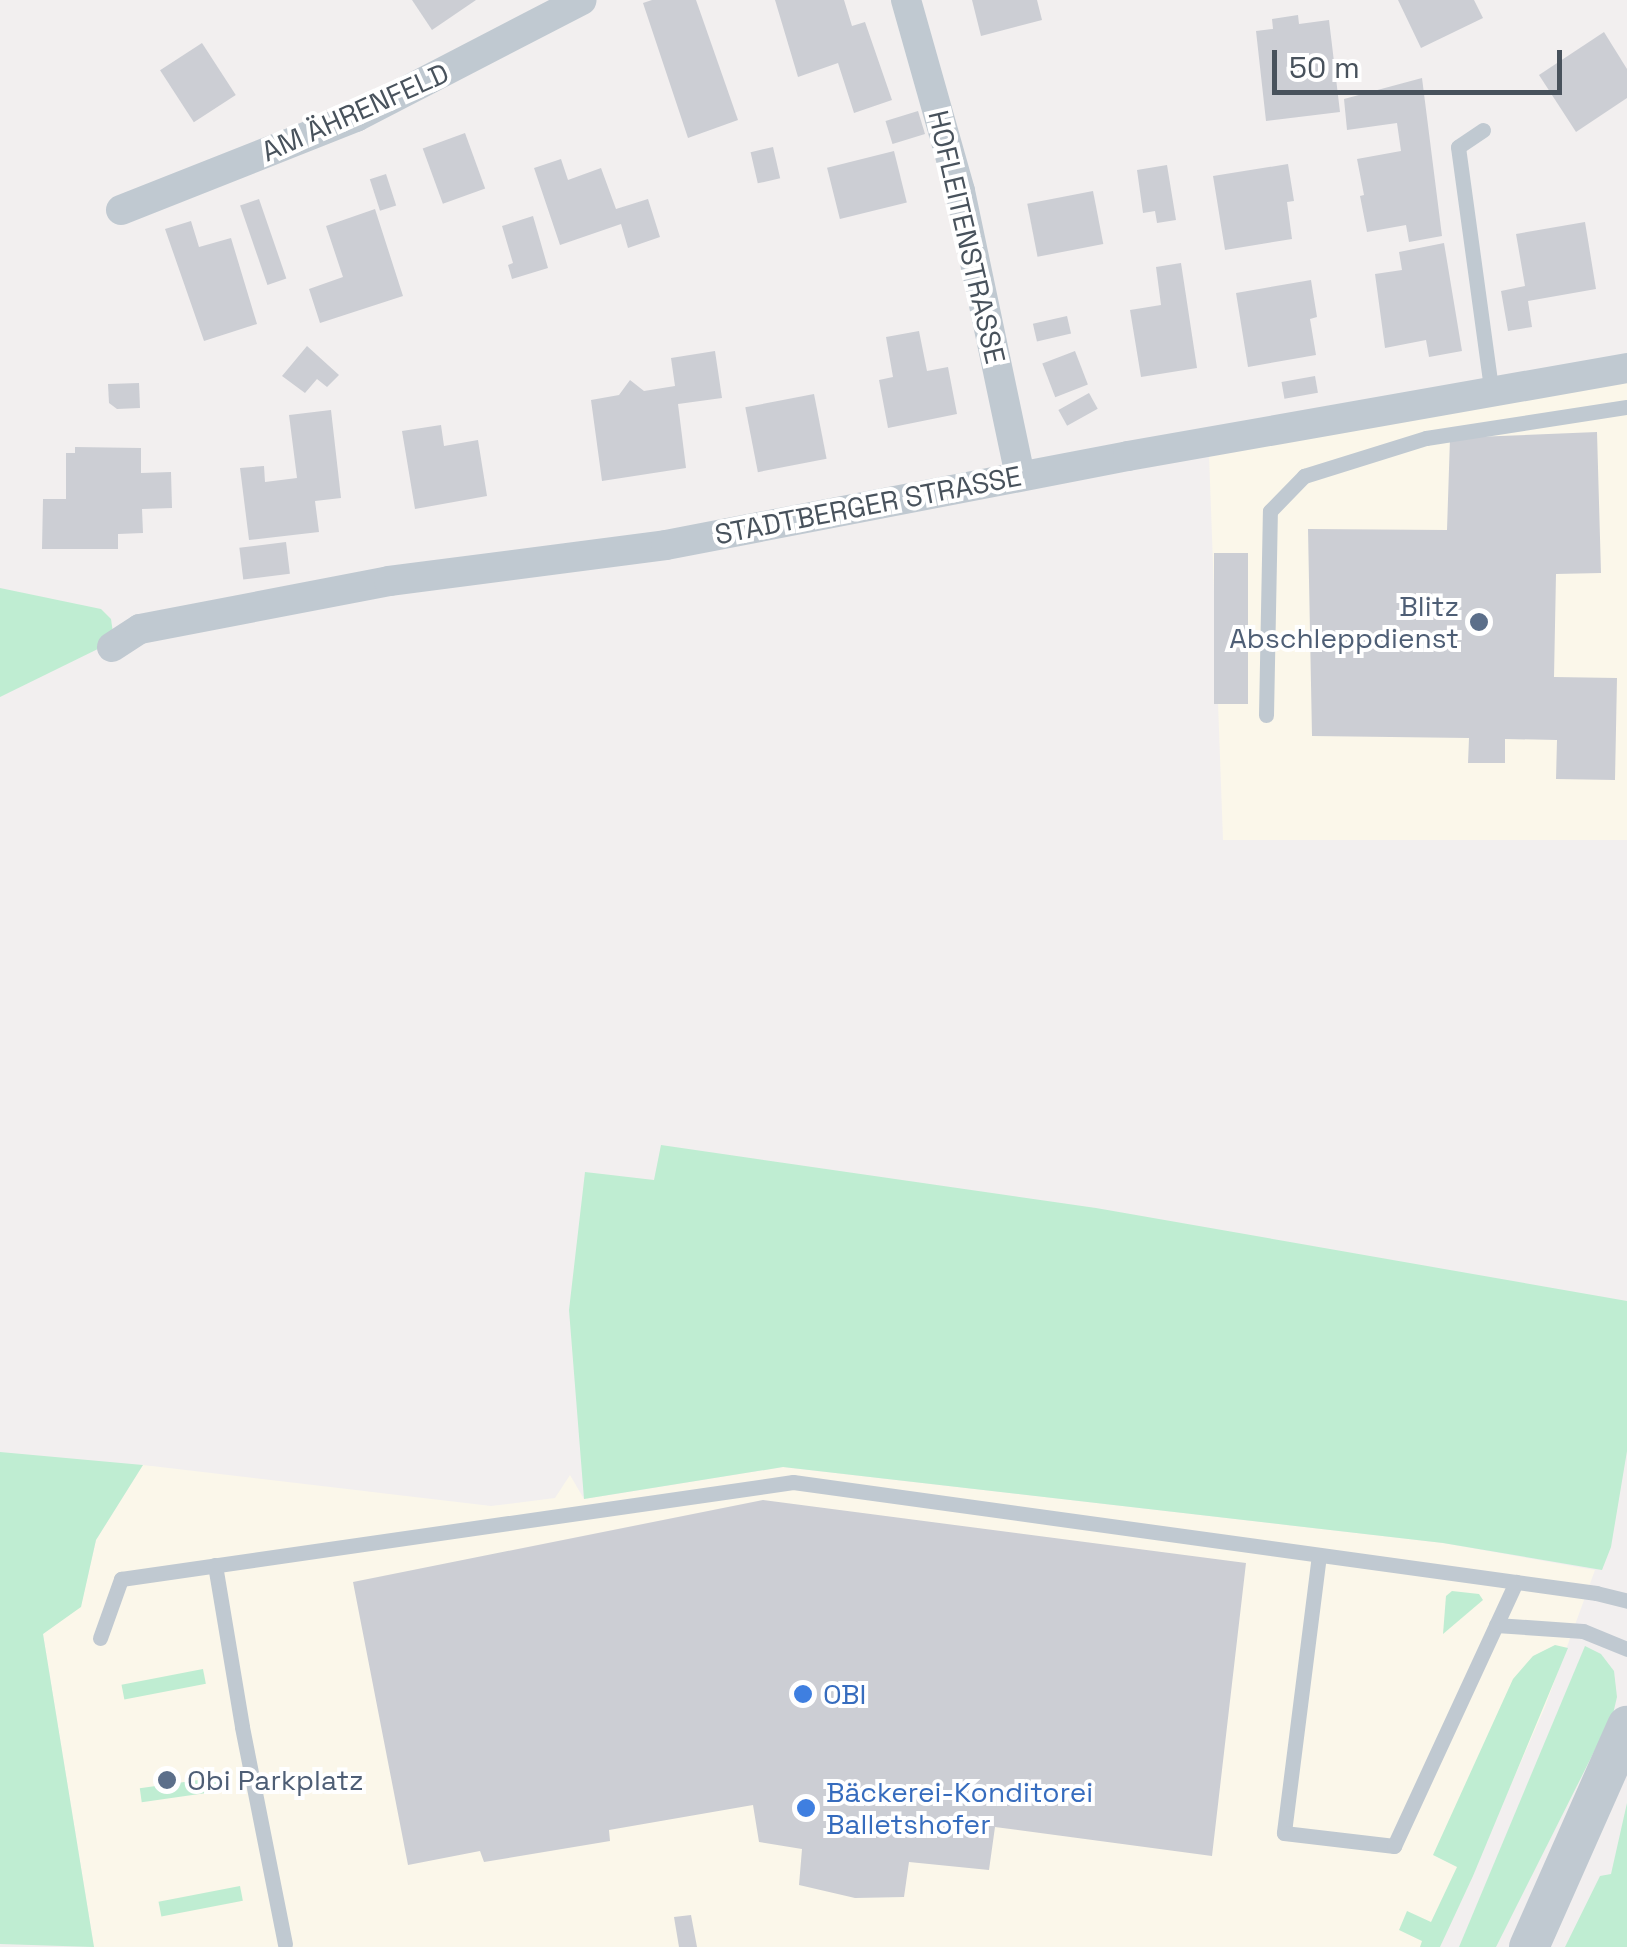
<!DOCTYPE html>
<meta charset="utf-8">
<style>
body{margin:0}
#map{position:relative;width:1627px;height:1947px;overflow:hidden;background:#f2efef;font-family:"Space Grotesk",sans-serif}
div>[style]{position:absolute}
.commercial>*{inset:0;background:#fbf7ea}
.green>*{inset:0;background:#bfedd2;transform-origin:0 0}
.building>*{inset:0;background:#ccced4;transform-origin:0 0}
.service>*{height:15px;margin:-7.5px;padding:0 7.5px;transform-origin:7.5px;border-radius:7.5px;background:#c0c9d1}
.minor>*{height:30px;margin:-15px;padding:0 15px;transform-origin:15px;border-radius:15px;background:#c0c9d1}
.tertiary>*{height:40px;margin:-20px;padding:0 20px;transform-origin:20px;border-radius:20px;background:#c0c9d1}
.dots>*{width:28px;height:28px;translate:-50% -50%;box-sizing:border-box;border:5px solid #fff;border-radius:50%}
span{translate:-50% -50%;white-space:nowrap;text-align:center;line-height:1.15;-webkit-text-stroke:8px #fff;paint-order:stroke}
.street-label{font-size:28px;color:#48525c}
.service-label{font-size:28px;color:#4e5e75}
.right{translate:-100% -50%;text-align:right}
.left{translate:0 -50%;text-align:left}
.shop-label{font-size:28px;color:#366cbe}
.scale{position:absolute;left:1272px;top:50px;width:290px;height:45px;box-sizing:border-box;border:5px solid #48525c;border-top:0;padding-left:12px;font-size:30px;line-height:35px;white-space:nowrap;color:#48525c;-webkit-text-stroke:8px #fff;paint-order:stroke}
</style>
<div id="map">
<div class="commercial">
<div style="clip-path:polygon(1627px 382px,1627px 840px,1223px 840px,1209px 454px)"></div>
<div style="clip-path:polygon(143px 1465px,491px 1506px,555px 1498px,570px 1475px,584px 1499px,783px 1467px,1443px 1543px,1595px 1570px,1545px 1707px,1440px 1947px,94px 1947px,43px 1634px,81px 1606px,96px 1540px)"></div>
</div>
<div class="green">
<div style="clip-path:polygon(0 588px,101px 609px,111px 619px,113px 633px,106px 645px,0 697px)"></div>
<div style="clip-path:polygon(661px 1145px,1096px 1208px,1627px 1301px,1627px 1451px,1611px 1547px,1602px 1570px,1443px 1543px,783px 1467px,584px 1499px,569px 1310px,585px 1172px,654px 1180px)"></div>
<div style="clip-path:polygon(0 1452px,143px 1465px,96px 1540px,81px 1607px,43px 1634px,94px 1947px,0 1944px)"></div>
<div style="clip-path:polygon(1452px 1591px,1479px 1594px,1483px 1600px,1443px 1634px,1446px 1596px)"></div>
<div style="clip-path:polygon(1555px 1645px,1568px 1648px,1473px 1876px,1440px 1947px,1420px 1947px,1422px 1941px,1399px 1930px,1407px 1911px,1431px 1922px,1457px 1867px,1433px 1855px,1513px 1679px,1533px 1656px)"></div>
<div style="clip-path:polygon(1585px 1646px,1601px 1654px,1614px 1671px,1617px 1697px,1613px 1714px,1496px 1947px,1459px 1947px)"></div>
<div style="left:203px;top:1669px;width:15px;height:83px;rotate:79deg"></div>
<div style="left:220px;top:1777px;width:14px;height:81px;rotate:82deg"></div>
<div style="clip-path:polygon(1627px 1803px,1627px 1947px,1565px 1947px,1600px 1876px,1611px 1874px)"></div>
<div style="left:240px;top:1886px;width:15px;height:83px;rotate:79deg"></div>
</div>
<div class="building">
<div style="clip-path:polygon(412px 0,476px 0,432px 30px)"></div>
<div style="clip-path:polygon(652px 0,696px 0,738px 120px,688px 138px,643px 3px)"></div>
<div style="clip-path:polygon(775px 0,844px 0,852px 26px,865px 22px,892px 100px,854px 113px,838px 63px,798px 77px)"></div>
<div style="clip-path:polygon(972px 0,1037px 0,1042px 20px,981px 36px)"></div>
<div style="clip-path:polygon(1398px 0,1474px 0,1483px 18px,1421px 48px)"></div>
<div style="clip-path:polygon(1298px 15px,1299px 24px,1329px 20px,1340px 112px,1266px 121px,1256px 31px,1273px 29px,1272px 19px)"></div>
<div style="clip-path:polygon(1604px 32px,1627px 69px,1627px 98px,1576px 132px,1539px 75px)"></div>
<div style="left:202px;top:43px;width:62px;height:50px;rotate:57deg"></div>
<div style="clip-path:polygon(1422px 78px,1442px 236px,1409px 242px,1406px 225px,1367px 232px,1360px 196px,1364px 195px,1357px 159px,1401px 151px,1397px 123px,1347px 130px,1344px 99px)"></div>
<div style="left:918px;top:111px;width:24px;height:34px;rotate:73deg"></div>
<div style="left:465px;top:133px;width:59px;height:45px;rotate:70deg"></div>
<div style="left:773px;top:147px;width:32px;height:23px;rotate:77deg"></div>
<div style="left:894px;top:151px;width:53px;height:69px;rotate:76deg"></div>
<div style="clip-path:polygon(561px 159px,568px 180px,601px 168px,616px 209px,648px 199px,660px 237px,628px 248px,621px 224px,560px 245px,534px 168px)"></div>
<div style="clip-path:polygon(1288px 164px,1294px 201px,1287px 202px,1292px 239px,1225px 250px,1213px 176px)"></div>
<div style="clip-path:polygon(1167px 165px,1176px 220px,1157px 223px,1155px 211px,1143px 213px,1137px 170px)"></div>
<div style="left:386px;top:174px;width:33px;height:17px;rotate:72deg"></div>
<div style="left:1093px;top:191px;width:54px;height:67px;rotate:79deg"></div>
<div style="left:259px;top:199px;width:84px;height:20px;rotate:71deg"></div>
<div style="clip-path:polygon(375px 209px,403px 296px,320px 323px,309px 289px,343px 277px,326px 226px)"></div>
<div style="clip-path:polygon(533px 216px,548px 268px,512px 279px,508px 265px,513px 263px,502px 226px)"></div>
<div style="clip-path:polygon(191px 221px,199px 247px,231px 238px,257px 324px,204px 341px,165px 229px)"></div>
<div style="clip-path:polygon(1585px 222px,1596px 289px,1528px 301px,1532px 327px,1508px 331px,1501px 291px,1525px 286px,1516px 234px)"></div>
<div style="clip-path:polygon(1444px 243px,1462px 351px,1429px 357px,1426px 340px,1385px 348px,1375px 274px,1402px 270px,1399px 252px)"></div>
<div style="clip-path:polygon(1181px 263px,1197px 368px,1141px 377px,1130px 310px,1161px 305px,1156px 267px)"></div>
<div style="clip-path:polygon(1311px 280px,1317px 317px,1310px 319px,1316px 355px,1248px 367px,1236px 293px)"></div>
<div style="left:1067px;top:316px;width:18px;height:35px;rotate:77deg"></div>
<div style="clip-path:polygon(919px 331px,927px 371px,948px 367px,957px 414px,888px 428px,879px 380px,893px 377px,886px 337px)"></div>
<div style="clip-path:polygon(307px 346px,339px 375px,327px 387px,317px 379px,305px 393px,282px 376px)"></div>
<div style="clip-path:polygon(715px 351px,722px 398px,678px 404px,686px 468px,602px 481px,591px 400px,619px 395px,630px 380px,644px 391px,675px 386px,671px 358px)"></div>
<div style="left:1075px;top:351px;width:36px;height:35px;rotate:69deg"></div>
<div style="left:1315px;top:376px;width:17px;height:34px;rotate:80deg"></div>
<div style="clip-path:polygon(139px 383px,140px 408px,117px 409px,109px 403px,108px 384px)"></div>
<div style="left:1089px;top:393px;width:18px;height:35px;rotate:61deg"></div>
<div style="left:814px;top:394px;width:66px;height:70px;rotate:79deg"></div>
<div style="clip-path:polygon(331px 410px,341px 498px,315px 501px,319px 532px,249px 540px,240px 468px,264px 466px,265px 482px,297px 478px,289px 415px)"></div>
<div style="clip-path:polygon(441px 425px,444px 446px,478px 440px,487px 496px,415px 509px,402px 431px)"></div>
<div style="clip-path:polygon(1597px 432px,1601px 573px,1556px 574px,1554px 677px,1617px 678px,1615px 780px,1556px 779px,1557px 740px,1505px 739px,1505px 763px,1468px 763px,1469px 738px,1312px 736px,1308px 529px,1447px 530px,1450px 438px)"></div>
<div style="clip-path:polygon(75px 447px,141px 448px,141px 473px,171px 472px,172px 508px,142px 509px,143px 533px,118px 534px,118px 549px,42px 549px,43px 499px,66px 499px,66px 453px,75px 453px)"></div>
<div style="left:286px;top:542px;width:32px;height:47px;rotate:83deg"></div>
<div style="left:1214px;top:553px;width:34px;height:151px"></div>
<div style="clip-path:polygon(763px 1500px,1246px 1563px,1212px 1856px,995px 1827px,989px 1870px,909px 1862px,904px 1897px,855px 1898px,799px 1885px,802px 1849px,759px 1842px,753px 1805px,609px 1830px,610px 1841px,484px 1862px,480px 1851px,408px 1865px,353px 1582px)"></div>
<div style="clip-path:polygon(691px 1915px,697px 1947px,679px 1947px,674px 1917px)"></div>
</div>
<div class="service">
<div style="left:1483px;top:130px;width:30px;rotate:146deg"></div>
<div style="left:1458px;top:147px;width:244px;rotate:82.2deg"></div>
<div style="left:1266px;top:715px;width:204px;rotate:-88.9deg"></div>
<div style="left:1270px;top:511px;width:49px;rotate:-45.8deg"></div>
<div style="left:1304px;top:476px;width:128px;rotate:-17.3deg"></div>
<div style="left:1426px;top:438px;width:203px;rotate:-8.8deg"></div>
<div style="left:1319px;top:1555px;width:280px;rotate:97.2deg"></div>
<div style="left:1284px;top:1833px;width:111px;rotate:6.7deg"></div>
<div style="left:1394px;top:1846px;width:291px;rotate:-65.2deg"></div>
<div style="left:215px;top:1565px;width:164px;rotate:80.5deg"></div>
<div style="left:242px;top:1727px;width:221px;rotate:78.8deg"></div>
<div style="left:1496px;top:1625px;width:87px;rotate:3.9deg"></div>
<div style="left:1583px;top:1631px;width:48px;rotate:22.2deg"></div>
<div style="left:100px;top:1638px;width:63px;rotate:-70.4deg"></div>
<div style="left:121px;top:1579px;width:679px;rotate:-8.21deg"></div>
<div style="left:793px;top:1482px;width:811px;rotate:7.87deg"></div>
<div style="left:1596px;top:1593px;width:32px;rotate:14deg"></div>
</div>
<div class="minor">
<div style="left:906px;top:0;width:198px;rotate:74.2deg"></div>
<div style="left:960px;top:191px;width:291px;rotate:78.1deg"></div>
<div style="left:121px;top:210px;width:253px;rotate:-21.6deg"></div>
<div style="left:356px;top:117px;width:254px;rotate:-27.4deg"></div>
<div style="left:112px;top:647px;width:33px;rotate:-33deg"></div>
<div style="left:140px;top:629px;width:254px;rotate:-10.9deg"></div>
<div style="left:389px;top:581px;width:279px;rotate:-7.4deg"></div>
<div style="left:666px;top:545px;width:470px;rotate:-10.9deg"></div>
<div style="left:1128px;top:456px;width:507px;rotate:-10deg"></div>
</div>
<div class="tertiary">
<div style="left:1529px;top:1947px;width:242px;rotate:-66.1deg"></div>
</div>
<div class="dots">
<div style="left:1479px;top:622px;background:#5c6f8a"></div>
<div style="left:803px;top:1694px;background:#3f7fe0"></div>
<div style="left:167px;top:1780px;background:#5c6f8a"></div>
<div style="left:806px;top:1808px;background:#3f7fe0"></div>
</div>
<div class="street-label">
<span style="left:355px;top:112px;rotate:-24deg">AM ÄHRENFELD</span>
<span style="left:967px;top:237px;rotate:77deg">HOFLEITENSTRASSE</span>
<span style="left:868px;top:505px;rotate:-11deg">STADTBERGER STRASSE</span>
</div>
<div class="service-label">
<span class="right" style="left:1459px;top:622px">Blitz<br>Abschleppdienst</span>
<span class="left" style="left:187px;top:1780px">Obi Parkplatz</span>
</div>
<div class="shop-label">
<span class="left" style="left:823px;top:1694px">OBI</span>
<span class="left" style="left:826px;top:1808px">Bäckerei-Konditorei<br>Balletshofer</span>
</div>
<div class="scale">50 m</div>
</div>
